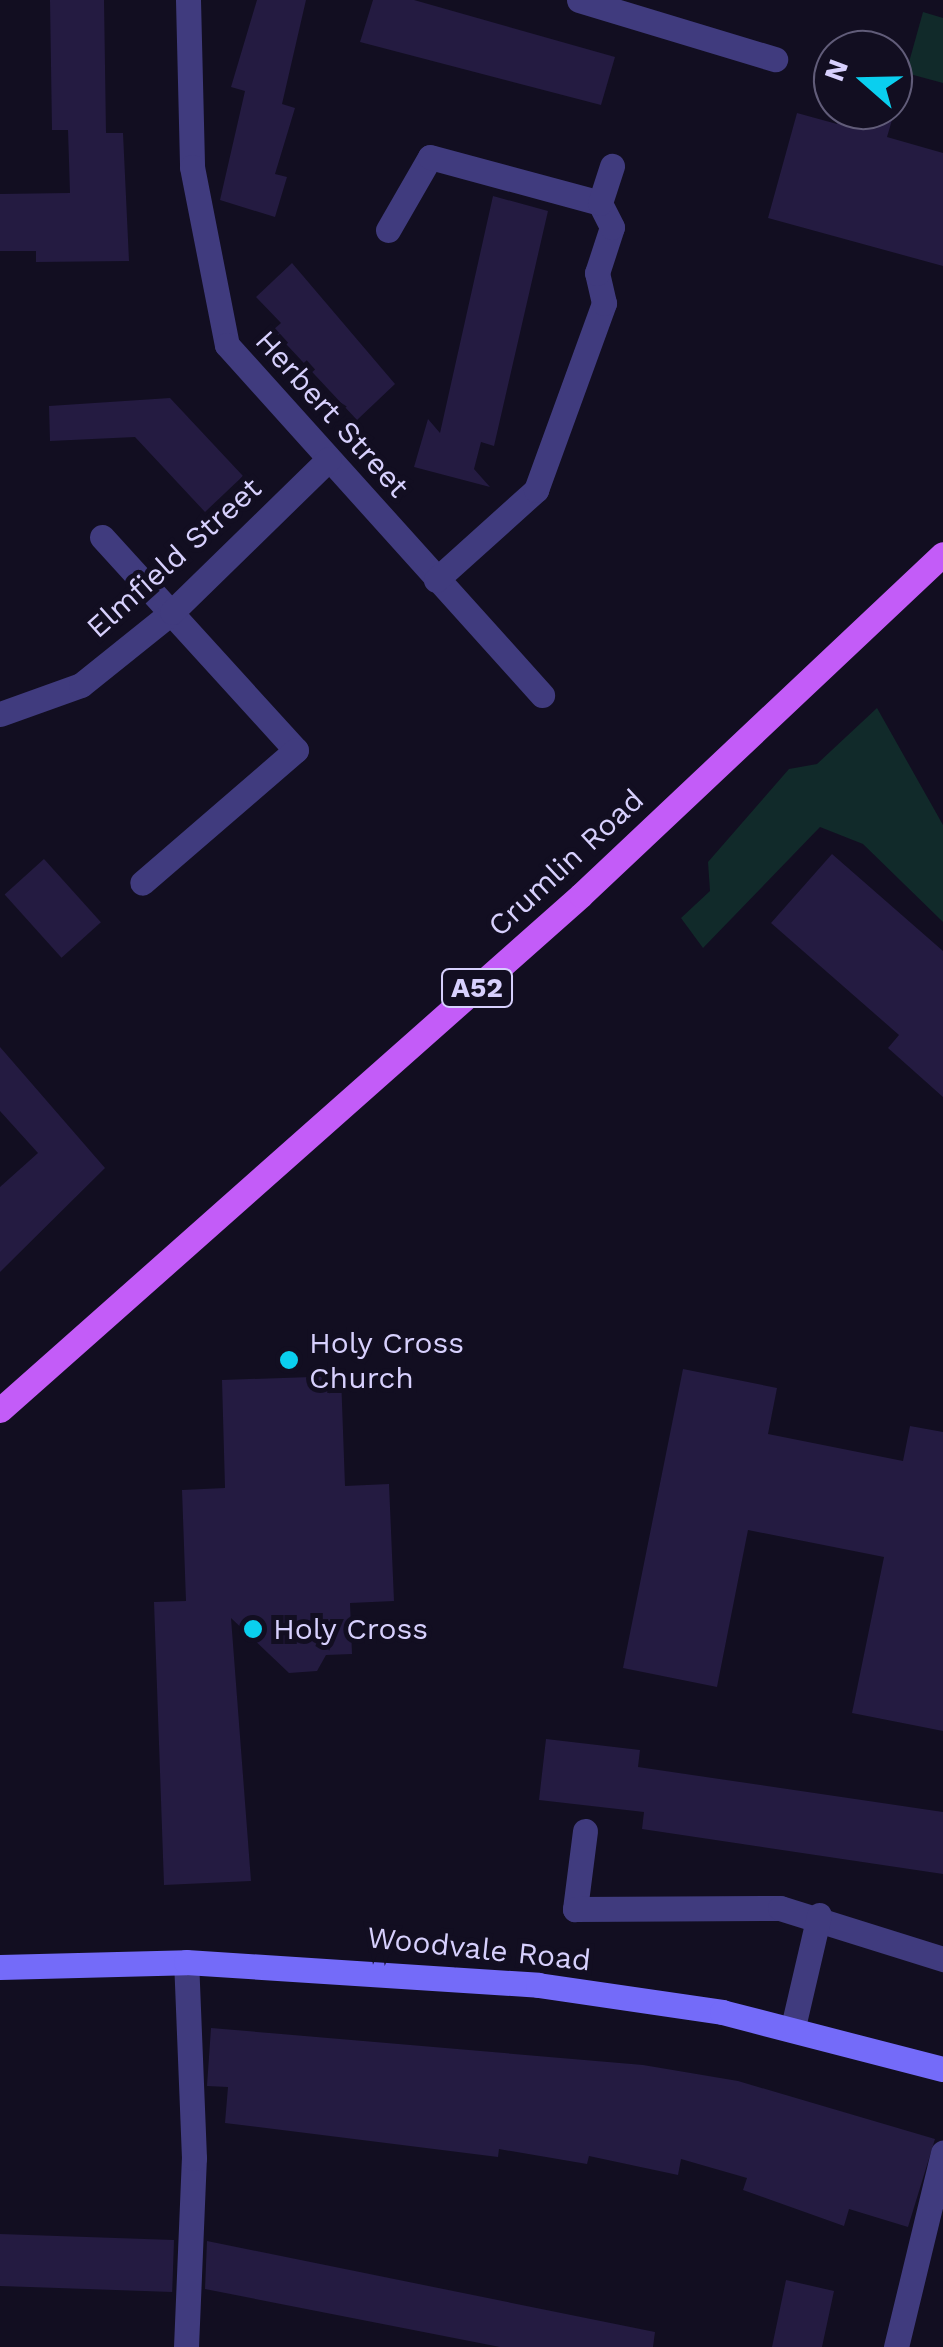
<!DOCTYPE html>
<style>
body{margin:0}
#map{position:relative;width:943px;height:2347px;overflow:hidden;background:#120e21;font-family:"Work Sans",sans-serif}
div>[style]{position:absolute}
.green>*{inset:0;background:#112a2a}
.building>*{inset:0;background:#241b41;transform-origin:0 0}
.minor>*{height:25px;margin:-12.5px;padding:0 12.5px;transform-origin:12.5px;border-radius:12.5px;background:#403b7e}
.secondary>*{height:25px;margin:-12.5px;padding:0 12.5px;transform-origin:12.5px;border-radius:12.5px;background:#746bf9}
.primary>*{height:25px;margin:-12.5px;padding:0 12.5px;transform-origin:12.5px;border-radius:12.5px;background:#c35cf8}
.dots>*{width:28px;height:28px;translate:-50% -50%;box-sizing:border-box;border:5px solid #120e21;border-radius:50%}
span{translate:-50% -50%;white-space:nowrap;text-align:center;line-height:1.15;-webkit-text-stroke:10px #120e21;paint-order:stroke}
.shield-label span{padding:2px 8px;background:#120e21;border:2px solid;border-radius:8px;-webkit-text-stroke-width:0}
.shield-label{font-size:28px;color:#d7d0fd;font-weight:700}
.street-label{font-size:30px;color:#d7d0fd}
.poi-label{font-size:30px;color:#d7d0fd}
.left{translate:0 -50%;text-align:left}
.north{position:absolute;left:813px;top:30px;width:100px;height:100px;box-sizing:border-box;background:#120e21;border:2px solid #615c79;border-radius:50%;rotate:290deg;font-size:28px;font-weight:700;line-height:40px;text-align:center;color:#d7d0fd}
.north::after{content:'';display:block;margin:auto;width:35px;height:45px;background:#0acfef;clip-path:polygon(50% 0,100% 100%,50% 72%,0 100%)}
</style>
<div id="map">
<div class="green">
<div style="clip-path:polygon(923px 12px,943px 18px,943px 83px,906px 73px)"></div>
<div style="clip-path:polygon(877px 708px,943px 825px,943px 922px,863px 844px,820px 827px,703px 948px,681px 918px,710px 891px,708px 862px,789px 769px,817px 764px)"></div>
</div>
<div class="building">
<div style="clip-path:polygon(50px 0,104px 0,106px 133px,123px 133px,129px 261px,36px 262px,36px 251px,0 251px,0 194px,70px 193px,68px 130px,52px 130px)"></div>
<div style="clip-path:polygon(257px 0,306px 0,282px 104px,295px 108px,275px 174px,287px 177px,275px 217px,220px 200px,245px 91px,231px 87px)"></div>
<div style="clip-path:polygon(373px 0,414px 0,615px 57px,601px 105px,360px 42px)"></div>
<div style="clip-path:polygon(841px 110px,895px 110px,887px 137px,943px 153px,943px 266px,768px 218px,797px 113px,837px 124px)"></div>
<div style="clip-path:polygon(493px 196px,548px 211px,494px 446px,481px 442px,474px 469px,490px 487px,414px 467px,428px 419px,440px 433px)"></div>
<div style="clip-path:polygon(292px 263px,395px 384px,357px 420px,273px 330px,281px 323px,256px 297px)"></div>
<div style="clip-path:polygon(170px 398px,243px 476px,205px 512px,135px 437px,50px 441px,49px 406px)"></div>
<div style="clip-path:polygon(832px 854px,943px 951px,943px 1097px,888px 1048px,899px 1035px,771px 923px)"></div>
<div style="left:44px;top:859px;width:85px;height:53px;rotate:48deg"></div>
<div style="clip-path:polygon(0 1047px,105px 1168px,0 1272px,0 1187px,38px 1153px,0 1111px)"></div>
<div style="clip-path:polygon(683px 1369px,777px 1388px,768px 1434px,903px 1461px,910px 1426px,943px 1432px,943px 1731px,852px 1713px,884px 1557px,748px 1530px,717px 1687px,623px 1668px)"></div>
<div style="clip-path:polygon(341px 1376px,345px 1486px,389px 1484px,394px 1601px,350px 1603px,352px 1654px,326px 1655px,317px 1671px,289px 1673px,231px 1618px,251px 1881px,164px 1885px,154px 1602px,186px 1601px,182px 1490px,225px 1488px,222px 1380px)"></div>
<div style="clip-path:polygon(546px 1739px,640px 1750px,638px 1767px,943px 1812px,943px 1874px,642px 1829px,644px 1812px,539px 1800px)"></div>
<div style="clip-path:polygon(211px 2028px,643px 2065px,738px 2081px,935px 2139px,908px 2227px,849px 2209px,844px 2226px,743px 2190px,747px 2178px,681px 2159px,678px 2175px,589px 2156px,587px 2164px,499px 2149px,498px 2157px,225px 2123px,228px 2087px,207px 2086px)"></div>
<div style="left:174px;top:2240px;width:52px;height:175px;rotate:92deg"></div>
<div style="clip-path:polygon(207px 2241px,655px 2332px,653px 2347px,500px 2347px,205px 2289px)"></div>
<div style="clip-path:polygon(786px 2280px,834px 2291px,822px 2347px,772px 2347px)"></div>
</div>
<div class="minor">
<div style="left:188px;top:0;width:167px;rotate:88.6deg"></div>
<div style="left:192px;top:167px;width:181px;rotate:78.9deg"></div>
<div style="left:227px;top:345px;width:471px;rotate:48deg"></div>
<div style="left:579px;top:0;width:205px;rotate:16.8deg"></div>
<div style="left:388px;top:230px;width:84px;rotate:-60.1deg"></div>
<div style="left:430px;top:157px;width:176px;rotate:15.1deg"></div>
<div style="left:102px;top:537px;width:288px;rotate:47.7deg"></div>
<div style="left:296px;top:750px;width:203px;rotate:139.2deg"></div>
<div style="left:436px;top:580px;width:135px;rotate:-42deg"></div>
<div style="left:536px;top:490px;width:199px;rotate:-70deg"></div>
<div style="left:604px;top:303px;width:31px;rotate:-103deg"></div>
<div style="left:597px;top:273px;width:48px;rotate:-71.9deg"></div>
<div style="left:612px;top:227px;width:27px;rotate:-117deg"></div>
<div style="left:600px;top:203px;width:39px;rotate:-72deg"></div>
<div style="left:0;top:714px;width:86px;rotate:-19.7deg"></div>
<div style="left:81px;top:685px;width:117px;rotate:-38.7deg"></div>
<div style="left:172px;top:612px;width:219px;rotate:-44.3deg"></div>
<div style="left:585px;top:1831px;width:79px;rotate:97.3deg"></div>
<div style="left:575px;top:1909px;width:205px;rotate:-0.3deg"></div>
<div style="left:780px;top:1908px;width:171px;rotate:17.4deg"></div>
<div style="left:793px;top:2027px;width:115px;rotate:-76.9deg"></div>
<div style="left:186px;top:2347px;width:189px;rotate:-87.6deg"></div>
<div style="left:194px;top:2158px;width:196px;rotate:-92.3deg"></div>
<div style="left:896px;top:2347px;width:200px;rotate:-76.4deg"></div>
</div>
<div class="secondary">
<div style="left:0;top:1967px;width:186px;rotate:-1.5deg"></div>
<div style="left:186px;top:1962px;width:353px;rotate:3.7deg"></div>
<div style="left:538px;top:1985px;width:186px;rotate:8.3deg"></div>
<div style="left:722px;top:2012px;width:228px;rotate:14.5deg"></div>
</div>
<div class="primary">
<div style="left:0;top:1410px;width:776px;rotate:-41.55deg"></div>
<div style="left:581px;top:895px;width:497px;rotate:-43.3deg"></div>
</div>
<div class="dots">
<div style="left:289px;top:1360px;background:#0acfef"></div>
<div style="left:253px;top:1629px;background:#0acfef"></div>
</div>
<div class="shield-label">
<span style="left:477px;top:988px">A52</span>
</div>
<div class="street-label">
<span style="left:332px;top:414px;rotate:48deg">Herbert Street</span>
<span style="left:174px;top:558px;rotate:-42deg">Elmfield Street</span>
<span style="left:566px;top:863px;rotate:-43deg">Crumlin Road</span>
<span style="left:479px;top:1949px;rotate:6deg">Woodvale Road</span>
</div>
<div class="poi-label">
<span class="left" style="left:309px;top:1360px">Holy Cross<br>Church</span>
<span class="left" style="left:273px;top:1629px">Holy Cross</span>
</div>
<div class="north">N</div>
</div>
